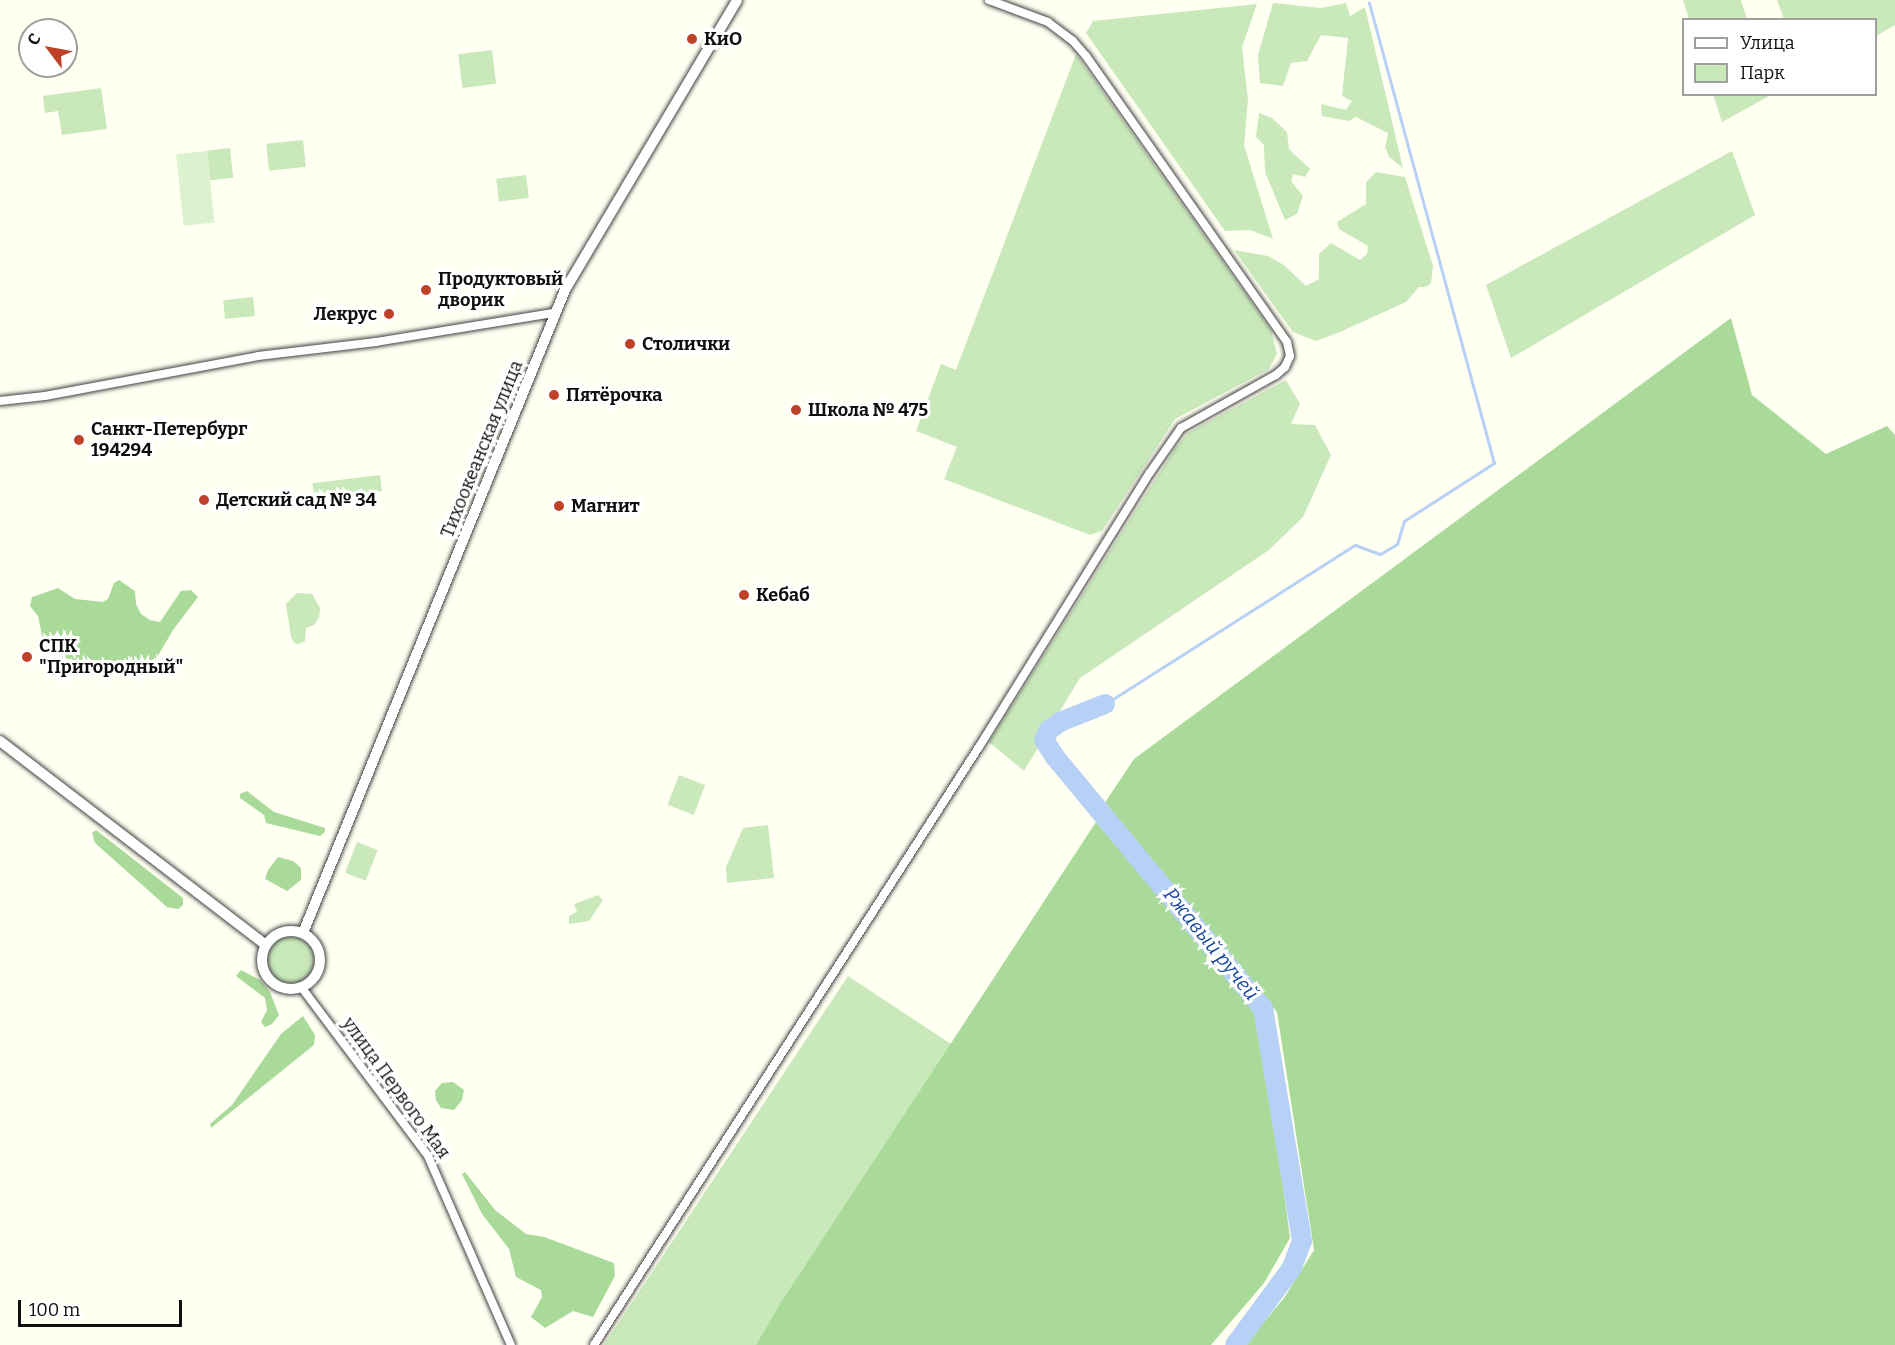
<!DOCTYPE html>
<meta charset="utf-8">
<style>
body{margin:0}
#map{position:relative;width:1895px;height:1345px;overflow:hidden;background:#fffff2;font-family:Bitter,serif}
div>[style]{position:absolute}
.green>*{inset:0;background:#c9e9bb;transform-origin:0 0}
.round{border-radius:50%}
.forest>*{inset:0;background:#a9da9a}
.pitch>*{inset:0;background:#dcf1cd;transform-origin:0 0}
.stream>*{height:3px;margin:-1.5px;padding:0 1.5px;transform-origin:1.5px;border-radius:1.5px;background:#b7d0f6}
.river>*{height:20px;margin:-10px;padding:0 10px;transform-origin:10px;border-radius:10px;background:#b7d0f6}
.roads{filter:drop-shadow(0 0 2px #424242) drop-shadow(0 0 2px #424242)}
.minor>*{height:8px;margin:-4px;padding:0 4px;transform-origin:4px;border-radius:4px;background:#fff}
.tertiary>*{height:10px;margin:-5px;padding:0 5px;transform-origin:5px;border-radius:5px;background:#fff}
.tertiary>.ring{margin:-5px;padding:0;box-sizing:content-box;background:none;border:10px solid #fff;border-radius:50%}
.dots>*{width:16px;height:16px;translate:-50% -50%;box-sizing:border-box;border:3px solid #fff;border-radius:50%}
span{translate:-50% -50%;white-space:nowrap;text-align:center;line-height:1.15;-webkit-text-stroke:6px #fff;paint-order:stroke}
.poi-label{font-size:18px;color:#0f0f0f;font-weight:700}
.left{translate:0 -50%;text-align:left}
.right{translate:-100% -50%;text-align:right}
.street-label{font-size:18px;color:#0f0f0f}
.water-label{font-size:20px;color:#1948a1;font-style:italic}
.legend{position:absolute;left:1682px;top:18px;width:195px;height:78px;box-sizing:border-box;background:#fff;border:2px solid #9f9f9f;margin:0;padding:8px 10px;list-style:none;font-size:18px;color:#0f0f0f}
.legend li{display:flex;align-items:center;gap:12px;height:30px}
.legend b{width:30px;border:2px solid #9f9f9f}
.north{position:absolute;left:18px;top:18px;width:60px;height:60px;box-sizing:border-box;background:#fff;border:2px solid #9f9f9f;border-radius:50%;rotate:302deg;font-size:16px;font-weight:700;line-height:24px;text-align:center;color:#0f0f0f}
.north::after{content:'';display:block;margin:auto;width:21px;height:27px;background:#bf4128;clip-path:polygon(50% 0,100% 100%,50% 72%,0 100%)}
.scale{position:absolute;left:18px;top:1300px;width:164px;height:27px;box-sizing:border-box;border:3px solid #0f0f0f;border-top:0;padding-left:8px;font-size:18px;line-height:21px;white-space:nowrap;color:#0f0f0f;-webkit-text-stroke:4px #fff;paint-order:stroke}
</style>
<div id="map">
<div class="green">
<div style="clip-path:polygon(1683px 0,1741px 0,1747px 19px,1689px 19px)"></div>
<div style="clip-path:polygon(1777px 0,1895px 0,1895px 25px,1876px 36px,1876px 20px,1784px 19px)"></div>
<div style="clip-path:polygon(1273px 3px,1321px 8px,1346px 3px,1350px 16px,1365px 7px,1403px 168px,1389px 157px,1385px 147px,1388px 133px,1356px 117px,1349px 121px,1322px 116px,1321px 104px,1346px 110px,1352px 101px,1342px 96px,1348px 38px,1321px 35px,1307px 61px,1291px 63px,1283px 86px,1260px 83px,1258px 55px)"></div>
<div style="clip-path:polygon(1257px 4px,1242px 47px,1248px 100px,1244px 145px,1273px 239px,1250px 230px,1225px 231px,1086px 33px,1093px 21px)"></div>
<div style="left:492px;top:50px;width:34px;height:34px;rotate:83deg"></div>
<div style="clip-path:polygon(1076px 54px,1271px 330px,1277px 354px,1269px 369px,1175px 419px,1102px 531px,1090px 535px,944px 479px,957px 447px,916px 431px,941px 364px,956px 370px)"></div>
<div style="clip-path:polygon(101px 88px,107px 129px,62px 135px,58px 111px,45px 113px,43px 96px)"></div>
<div style="clip-path:polygon(1713px 94px,1771px 94px,1771px 95px,1722px 122px)"></div>
<div style="clip-path:polygon(1259px 113px,1272px 118px,1287px 132px,1289px 149px,1310px 169px,1305px 177px,1293px 174px,1291px 181px,1303px 196px,1297px 214px,1285px 220px,1265px 172px,1264px 145px,1256px 137px)"></div>
<div style="left:303px;top:140px;width:27px;height:37px;rotate:84deg"></div>
<div style="left:230px;top:148px;width:30px;height:23px;rotate:84deg"></div>
<div style="clip-path:polygon(1732px 151px,1755px 215px,1511px 358px,1486px 285px)"></div>
<div style="clip-path:polygon(1376px 172px,1405px 177px,1433px 266px,1431px 283px,1426px 287px,1419px 287px,1406px 302px,1340px 332px,1316px 341px,1293px 332px,1234px 250px,1268px 256px,1284px 265px,1306px 286px,1319px 279px,1319px 254px,1331px 243px,1360px 260px,1367px 254px,1368px 246px,1339px 229px,1337px 222px,1366px 204px,1366px 182px)"></div>
<div style="left:526px;top:175px;width:23px;height:30px;rotate:83deg"></div>
<div style="left:253px;top:297px;width:19px;height:30px;rotate:84deg"></div>
<div style="clip-path:polygon(1286px 380px,1300px 404px,1291px 424px,1315px 425px,1331px 455px,1303px 517px,1269px 550px,1080px 678px,1024px 771px,989px 742px,1174px 450px,1188px 433px)"></div>
<div style="left:380px;top:475px;width:16px;height:68px;rotate:83deg"></div>
<div style="clip-path:polygon(297px 593px,312px 594px,320px 608px,319px 618px,314px 625px,306px 628px,305px 641px,299px 644px,295px 644px,291px 637px,286px 604px)"></div>
<div style="left:679px;top:775px;width:28px;height:32px;rotate:21deg"></div>
<div style="clip-path:polygon(768px 825px,774px 878px,727px 883px,726px 867px,743px 828px)"></div>
<div style="left:357px;top:842px;width:22px;height:33px;rotate:21deg"></div>
<div style="clip-path:polygon(598px 895px,603px 900px,589px 921px,569px 924px,569px 916px,577px 912px,574px 904px)"></div>
<div class="round" style="left:268px;top:937px;width:46px;height:46px"></div>
<div style="clip-path:polygon(848px 976px,951px 1044px,756px 1345px,604px 1345px)"></div>
</div>
<div class="forest">
<div style="clip-path:polygon(1731px 318px,1752px 395px,1826px 454px,1887px 426px,1895px 435px,1895px 1345px,1245px 1345px,1284px 1298px,1314px 1250px,1277px 1012px,1104px 804px,1134px 759px)"></div>
<div style="clip-path:polygon(119px 580px,135px 591px,136px 604px,141px 614px,150px 620px,160px 622px,181px 591px,191px 590px,198px 597px,173px 630px,146px 676px,125px 675px,86px 660px,72px 660px,56px 655px,44px 645px,38px 616px,30px 606px,32px 597px,58px 588px,75px 599px,103px 602px,108px 599px,114px 583px)"></div>
<div style="clip-path:polygon(247px 791px,274px 812px,325px 828px,325px 832px,320px 836px,266px 823px,264px 815px,240px 798px,240px 794px)"></div>
<div style="clip-path:polygon(1096px 822px,1255px 1009px,1265px 1052px,1290px 1238px,1264px 1283px,1211px 1345px,756px 1345px,780px 1304px)"></div>
<div style="clip-path:polygon(96px 830px,183px 898px,183px 905px,178px 909px,167px 907px,95px 843px,92px 833px)"></div>
<div style="clip-path:polygon(278px 857px,293px 861px,301px 868px,301px 880px,287px 891px,265px 879px,268px 870px)"></div>
<div style="clip-path:polygon(241px 970px,260px 980px,270px 992px,279px 1015px,272px 1024px,265px 1027px,261px 1022px,267px 1010px,265px 998px,236px 976px)"></div>
<div style="clip-path:polygon(303px 1016px,315px 1035px,314px 1045px,211px 1128px,210px 1124px,232px 1105px,281px 1034px)"></div>
<div style="clip-path:polygon(453px 1082px,464px 1090px,462px 1100px,454px 1110px,441px 1108px,436px 1100px,435px 1091px,442px 1083px)"></div>
<div style="clip-path:polygon(465px 1172px,495px 1210px,526px 1234px,544px 1237px,614px 1263px,615px 1276px,593px 1317px,573px 1311px,545px 1328px,531px 1317px,542px 1297px,541px 1290px,516px 1277px,509px 1249px,482px 1214px,462px 1174px)"></div>
</div>
<div class="pitch">
<div style="left:207px;top:151px;width:72px;height:31px;rotate:84deg"></div>
</div>
<div class="stream">
<div style="left:1105px;top:704px;width:296px;rotate:-32.5deg"></div>
<div style="left:1355px;top:545px;width:27px;rotate:20deg"></div>
<div style="left:1380px;top:554px;width:20px;rotate:-30deg"></div>
<div style="left:1397px;top:544px;width:24px;rotate:-73deg"></div>
<div style="left:1404px;top:521px;width:107px;rotate:-32.8deg"></div>
<div style="left:1494px;top:463px;width:477px;rotate:-105.2deg"></div>
</div>
<div class="river">
<div style="left:1105px;top:704px;width:48px;rotate:158.2deg"></div>
<div style="left:1060px;top:722px;width:14px;rotate:144deg"></div>
<div style="left:1049px;top:730px;width:11px;rotate:117deg"></div>
<div style="left:1044px;top:740px;width:20px;rotate:57deg"></div>
<div style="left:1055px;top:757px;width:326px;rotate:50.4deg"></div>
<div style="left:1263px;top:1008px;width:236px;rotate:80.5deg"></div>
<div style="left:1302px;top:1241px;width:30px;rotate:111deg"></div>
<div style="left:1291px;top:1269px;width:94px;rotate:126.4deg"></div>
</div>
<div class="roads">
<div class="minor">
<div style="left:0;top:401px;width:45px;rotate:-6.3deg"></div>
<div style="left:45px;top:396px;width:217px;rotate:-10.6deg"></div>
<div style="left:258px;top:356px;width:119px;rotate:-6.8deg"></div>
<div style="left:376px;top:342px;width:180px;rotate:-9.3deg"></div>
<div style="left:302px;top:988px;width:210px;rotate:53.1deg"></div>
<div style="left:428px;top:1156px;width:206px;rotate:66.3deg"></div>
<div style="left:594px;top:1345px;width:711px;rotate:-57.23deg"></div>
<div style="left:979px;top:747px;width:322px;rotate:-58.1deg"></div>
<div style="left:1149px;top:474px;width:56px;rotate:-55.2deg"></div>
<div style="left:1181px;top:428px;width:109px;rotate:-29.2deg"></div>
<div style="left:1276px;top:375px;width:12px;rotate:-42deg"></div>
<div style="left:1285px;top:367px;width:12px;rotate:-66deg"></div>
<div style="left:1290px;top:356px;width:14px;rotate:-102deg"></div>
<div style="left:1287px;top:342px;width:350px;rotate:-125.1deg"></div>
<div style="left:1086px;top:56px;width:20px;rotate:-131deg"></div>
<div style="left:1073px;top:41px;width:31px;rotate:-143deg"></div>
<div style="left:1048px;top:22px;width:63px;rotate:-159.6deg"></div>
</div>
<div class="tertiary">
<div style="left:0;top:741px;width:335px;rotate:37.5deg"></div>
<div class="ring" style="left:262px;top:931px;width:48px;height:48px"></div>
<div style="left:303px;top:933px;width:694px;rotate:-67.83deg"></div>
<div style="left:565px;top:290px;width:337px;rotate:-59.3deg"></div>
</div>
</div>
<div class="dots">
<div style="left:692px;top:39px;background:#bf4128"></div>
<div style="left:426px;top:290px;background:#bf4128"></div>
<div style="left:389px;top:314px;background:#bf4128"></div>
<div style="left:630px;top:344px;background:#bf4128"></div>
<div style="left:554px;top:395px;background:#bf4128"></div>
<div style="left:796px;top:410px;background:#bf4128"></div>
<div style="left:79px;top:440px;background:#bf4128"></div>
<div style="left:204px;top:500px;background:#bf4128"></div>
<div style="left:559px;top:506px;background:#bf4128"></div>
<div style="left:744px;top:595px;background:#bf4128"></div>
<div style="left:27px;top:657px;background:#bf4128"></div>
</div>
<div class="poi-label">
<span class="left" style="left:704px;top:39px">КиО</span>
<span class="left" style="left:438px;top:290px">Продуктовый<br>дворик</span>
<span class="right" style="left:377px;top:314px">Лекрус</span>
<span class="left" style="left:642px;top:344px">Столички</span>
<span class="left" style="left:566px;top:395px">Пятёрочка</span>
<span class="left" style="left:808px;top:410px">Школа № 475</span>
<span class="left" style="left:91px;top:440px">Санкт-Петербург<br>194294</span>
<span class="left" style="left:216px;top:500px">Детский сад № 34</span>
<span class="left" style="left:571px;top:506px">Магнит</span>
<span class="left" style="left:756px;top:595px">Кебаб</span>
<span class="left" style="left:39px;top:657px">СПК<br>"Пригородный"</span>
</div>
<div class="street-label">
<span style="left:482px;top:449px;rotate:-68deg">Тихоокеанская улица</span>
<span style="left:396px;top:1088px;rotate:54deg">улица Первого Мая</span>
</div>
<div class="water-label">
<span style="left:1211px;top:944px;rotate:51deg">Ржавый ручей</span>
</div>
<ul class="legend">
<li><b style="height:8px;background:#fff"></b>Улица</li>
<li><b style="height:16px;background:#c9e9bb"></b>Парк</li>
</ul>
<div class="north">С</div>
<div class="scale">100 m</div>
</div>
